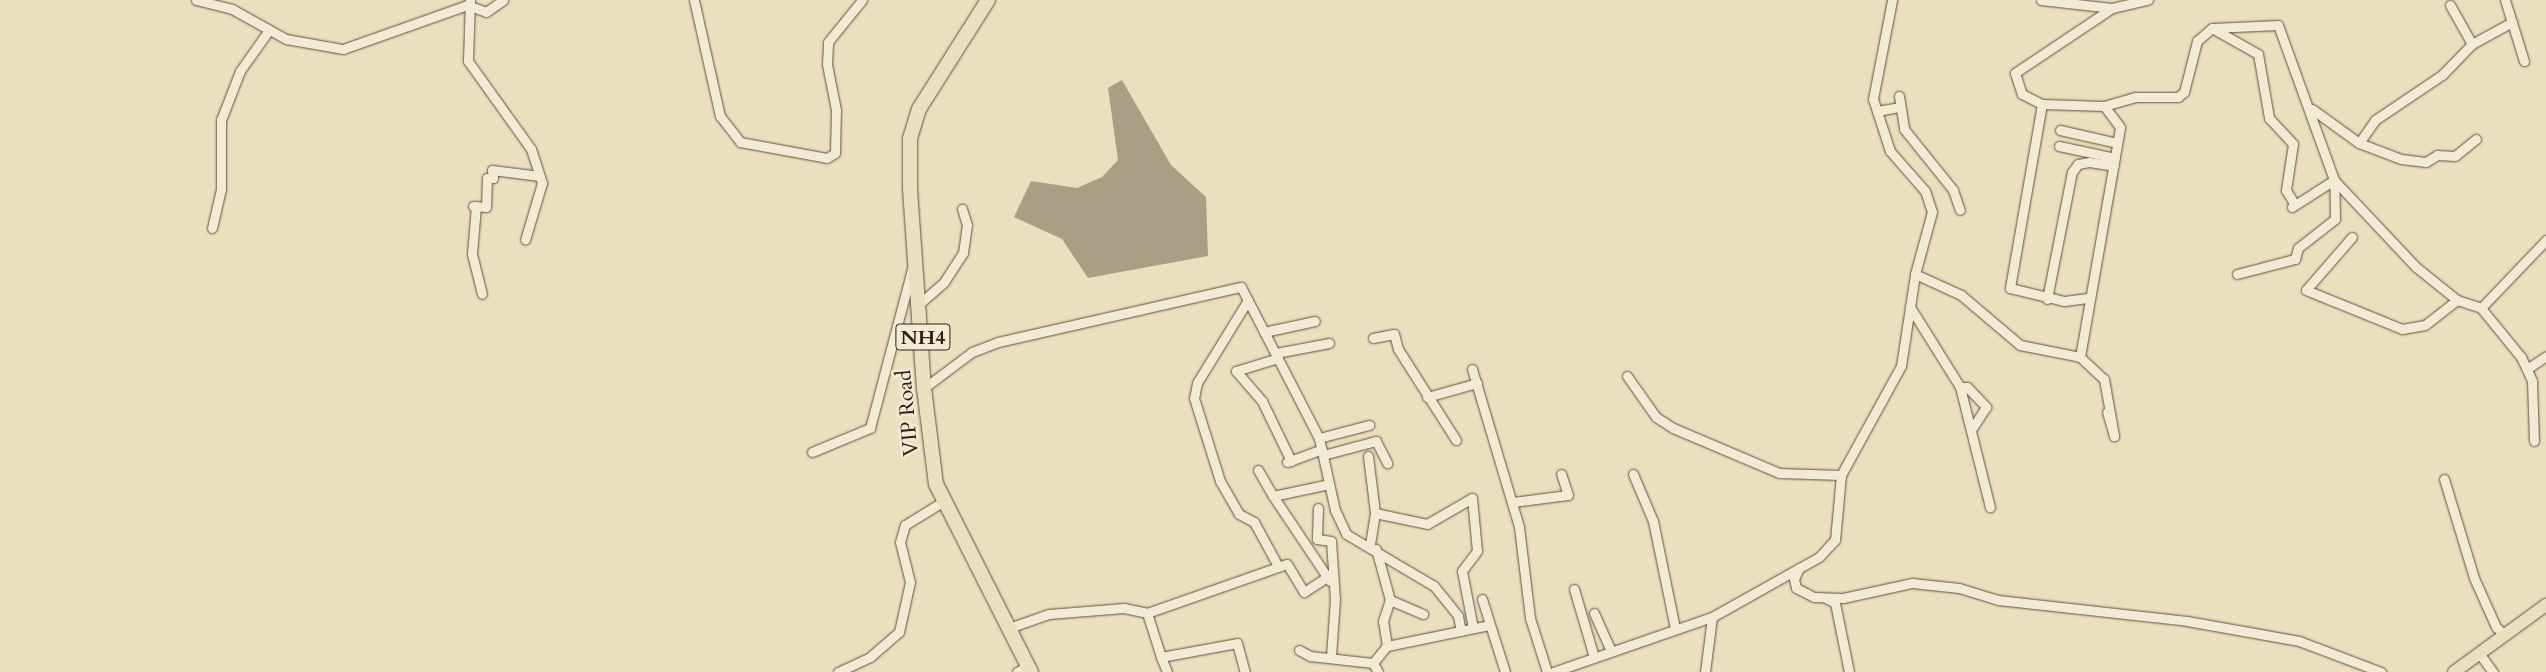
<!DOCTYPE html>
<style>
body{margin:0}
#map{position:relative;width:2546px;height:672px;overflow:hidden;background:#eae0bf;font-family:Cardo,serif}
div>[style]{position:absolute}
.water>*{inset:0;background:#aa9f84}
.roads{filter:drop-shadow(0 0 1px #5e503d) drop-shadow(0 0 1px #5e503d)}
.minor>*{height:9px;margin:-4.5px;padding:0 4.5px;transform-origin:4.5px;border-radius:4.5px;background:#f1ebd5}
.primary>*{height:12px;margin:-6px;padding:0 6px;transform-origin:6px;border-radius:6px;background:#eae0bf}
.trunk>*{height:14px;margin:-7px;padding:0 7px;transform-origin:7px;border-radius:7px;background:#eae0bf}
span{translate:-50% -50%;white-space:nowrap;text-align:center;line-height:1.15;-webkit-text-stroke:5px #f1ebd5;paint-order:stroke}
.shield-label span{padding:1px 4px;background:#f1ebd5;border:1px solid;border-radius:4px;-webkit-text-stroke-width:0}
.shield-label{font-size:20px;color:#2f2012;font-weight:700}
.street-label{font-size:21px;color:#2f2012}
</style>
<div id="map">
<div class="water">
<div style="clip-path:polygon(1122px 80px,1171px 165px,1206px 197px,1208px 256px,1088px 278px,1062px 239px,1014px 217px,1031px 181px,1077px 188px,1102px 177px,1118px 160px,1108px 88px)"></div>
</div>
<div class="roads">
<div class="minor">
<div style="left:196px;top:0;width:37px;rotate:14deg"></div>
<div style="left:232px;top:9px;width:62px;rotate:29.1deg"></div>
<div style="left:286px;top:39px;width:58px;rotate:10deg"></div>
<div style="left:343px;top:49px;width:132px;rotate:-19.5deg"></div>
<div style="left:467px;top:5px;width:20px;rotate:20deg"></div>
<div style="left:486px;top:12px;width:21px;rotate:-35deg"></div>
<div style="left:470px;top:0;width:61px;rotate:91.9deg"></div>
<div style="left:468px;top:61px;width:108px;rotate:54.4deg"></div>
<div style="left:531px;top:149px;width:36px;rotate:72deg"></div>
<div style="left:542px;top:183px;width:59px;rotate:106.6deg"></div>
<div style="left:694px;top:0;width:119px;rotate:77.4deg"></div>
<div style="left:720px;top:116px;width:33px;rotate:52deg"></div>
<div style="left:740px;top:142px;width:88px;rotate:10.4deg"></div>
<div style="left:827px;top:158px;width:9px;rotate:-32deg"></div>
<div style="left:835px;top:153px;width:43px;rotate:-88.7deg"></div>
<div style="left:836px;top:110px;width:47px;rotate:-101.1deg"></div>
<div style="left:827px;top:64px;width:22px;rotate:-87deg"></div>
<div style="left:828px;top:42px;width:54px;rotate:-51deg"></div>
<div style="left:2041px;top:0;width:71px;rotate:6.4deg"></div>
<div style="left:2112px;top:8px;width:37px;rotate:-13deg"></div>
<div style="left:2505px;top:0;width:64px;rotate:72.7deg"></div>
<div style="left:2450px;top:5px;width:45px;rotate:60.6deg"></div>
<div style="left:2112px;top:8px;width:117px;rotate:146.2deg"></div>
<div style="left:2015px;top:73px;width:22px;rotate:72deg"></div>
<div style="left:2022px;top:94px;width:22px;rotate:27deg"></div>
<div style="left:2042px;top:104px;width:62px;rotate:1.8deg"></div>
<div style="left:2104px;top:106px;width:33px;rotate:-16deg"></div>
<div style="left:2136px;top:97px;width:42px"></div>
<div style="left:2178px;top:97px;width:8px;rotate:-40deg"></div>
<div style="left:2184px;top:92px;width:53px;rotate:-75.7deg"></div>
<div style="left:2197px;top:41px;width:20px;rotate:-41deg"></div>
<div style="left:2212px;top:28px;width:66px;rotate:-2.6deg"></div>
<div style="left:2278px;top:25px;width:165px;rotate:70.1deg"></div>
<div style="left:2334px;top:180px;width:120px;rotate:46.7deg"></div>
<div style="left:2416px;top:267px;width:53px;rotate:38.8deg"></div>
<div style="left:2457px;top:300px;width:25px;rotate:18deg"></div>
<div style="left:2481px;top:308px;width:94px;rotate:-46.3deg"></div>
<div style="left:2212px;top:28px;width:53px;rotate:29.5deg"></div>
<div style="left:2258px;top:54px;width:65px;rotate:80.2deg"></div>
<div style="left:2269px;top:118px;width:35px;rotate:47deg"></div>
<div style="left:2293px;top:144px;width:47px;rotate:98.7deg"></div>
<div style="left:2286px;top:190px;width:17px;rotate:59deg"></div>
<div style="left:1899px;top:96px;width:33px;rotate:81deg"></div>
<div style="left:1904px;top:129px;width:78px;rotate:51.2deg"></div>
<div style="left:1953px;top:190px;width:21px;rotate:71deg"></div>
<div style="left:2042px;top:104px;width:187px;rotate:99.9deg"></div>
<div style="left:2010px;top:288px;width:56px;rotate:13.5deg"></div>
<div style="left:2064px;top:301px;width:24px;rotate:-7deg"></div>
<div style="left:2312px;top:109px;width:58px;rotate:35.9deg"></div>
<div style="left:2359px;top:143px;width:45px;rotate:20.9deg"></div>
<div style="left:2401px;top:159px;width:25px;rotate:7deg"></div>
<div style="left:2426px;top:162px;width:13px;rotate:-32deg"></div>
<div style="left:2437px;top:155px;width:18px;rotate:3deg"></div>
<div style="left:2455px;top:156px;width:27px;rotate:-39deg"></div>
<div style="left:1877px;top:111px;width:22px;rotate:-10deg"></div>
<div style="left:2060px;top:130px;width:58px;rotate:12.8deg"></div>
<div style="left:2359px;top:143px;width:28px;rotate:-55deg"></div>
<div style="left:2375px;top:120px;width:81px;rotate:-33.9deg"></div>
<div style="left:2442px;top:75px;width:43px;rotate:-45.9deg"></div>
<div style="left:2472px;top:44px;width:46px;rotate:-28.8deg"></div>
<div style="left:2059px;top:146px;width:57px;rotate:12.1deg"></div>
<div style="left:473px;top:206px;width:13px;rotate:4deg"></div>
<div style="left:486px;top:207px;width:29px;rotate:-88deg"></div>
<div style="left:487px;top:178px;width:6px"></div>
<div style="left:493px;top:178px;width:8px;rotate:-97deg"></div>
<div style="left:492px;top:170px;width:48px;rotate:7.1deg"></div>
<div style="left:476px;top:206px;width:48px;rotate:94.8deg"></div>
<div style="left:472px;top:254px;width:41px;rotate:76deg"></div>
<div style="left:212px;top:228px;width:40px;rotate:-77deg"></div>
<div style="left:221px;top:189px;width:69px;rotate:-90deg"></div>
<div style="left:221px;top:120px;width:53px;rotate:-68.8deg"></div>
<div style="left:240px;top:71px;width:50px;rotate:-54.7deg"></div>
<div style="left:2352px;top:237px;width:70px;rotate:131deg"></div>
<div style="left:2306px;top:290px;width:104px;rotate:22.1deg"></div>
<div style="left:2402px;top:329px;width:23px;rotate:-10deg"></div>
<div style="left:2425px;top:325px;width:41px;rotate:-38deg"></div>
<div style="left:1915px;top:274px;width:51px;rotate:24.5deg"></div>
<div style="left:1961px;top:295px;width:77px;rotate:40.3deg"></div>
<div style="left:2020px;top:345px;width:61px;rotate:11.3deg"></div>
<div style="left:2080px;top:357px;width:33px;rotate:43deg"></div>
<div style="left:2104px;top:379px;width:58px;rotate:80deg"></div>
<div style="left:2114px;top:436px;width:25px;rotate:-106deg"></div>
<div style="left:2237px;top:274px;width:60px;rotate:-14.5deg"></div>
<div style="left:2295px;top:259px;width:11px;rotate:-75deg"></div>
<div style="left:2298px;top:248px;width:47px;rotate:-38.1deg"></div>
<div style="left:2335px;top:219px;width:39px;rotate:-91deg"></div>
<div style="left:2334px;top:180px;width:50px;rotate:147.3deg"></div>
<div style="left:2047px;top:299px;width:129px;rotate:-78.9deg"></div>
<div style="left:2072px;top:172px;width:10px;rotate:-53deg"></div>
<div style="left:2078px;top:164px;width:11px;rotate:-10deg"></div>
<div style="left:2089px;top:162px;width:25px;rotate:9deg"></div>
<div style="left:1248px;top:300px;width:97px;rotate:121.6deg"></div>
<div style="left:1197px;top:383px;width:15px;rotate:101deg"></div>
<div style="left:1194px;top:398px;width:87px;rotate:72.6deg"></div>
<div style="left:1220px;top:481px;width:38px;rotate:60deg"></div>
<div style="left:1239px;top:514px;width:17px;rotate:28deg"></div>
<div style="left:1254px;top:522px;width:50px;rotate:61.4deg"></div>
<div style="left:919px;top:304px;width:33px;rotate:-41deg"></div>
<div style="left:944px;top:282px;width:35px;rotate:-57deg"></div>
<div style="left:963px;top:253px;width:28px;rotate:-82deg"></div>
<div style="left:967px;top:225px;width:17px;rotate:-107deg"></div>
<div style="left:1910px;top:307px;width:94px;rotate:58deg"></div>
<div style="left:1960px;top:387px;width:124px;rotate:76deg"></div>
<div style="left:2481px;top:308px;width:63px;rotate:50.8deg"></div>
<div style="left:2521px;top:357px;width:26px;rotate:65deg"></div>
<div style="left:2532px;top:381px;width:60px;rotate:88.1deg"></div>
<div style="left:1264px;top:332px;width:52px;rotate:-12.2deg"></div>
<div style="left:896px;top:334px;width:28px;rotate:10deg"></div>
<div style="left:1373px;top:338px;width:21px;rotate:-11deg"></div>
<div style="left:1394px;top:334px;width:16px;rotate:75deg"></div>
<div style="left:1398px;top:349px;width:108px;rotate:57.5deg"></div>
<div style="left:1276px;top:353px;width:54px;rotate:-10.7deg"></div>
<div style="left:2080px;top:357px;width:233px;rotate:-80.1deg"></div>
<div style="left:2120px;top:127px;width:26px;rotate:-127deg"></div>
<div style="left:1278px;top:358px;width:44px;rotate:162.8deg"></div>
<div style="left:1236px;top:371px;width:40px;rotate:49deg"></div>
<div style="left:1262px;top:401px;width:67px;rotate:64.2deg"></div>
<div style="left:1472px;top:369px;width:165px;rotate:73.4deg"></div>
<div style="left:1519px;top:527px;width:92px;rotate:83.1deg"></div>
<div style="left:1530px;top:618px;width:57px;rotate:72.5deg"></div>
<div style="left:2527px;top:369px;width:23px;rotate:-34deg"></div>
<div style="left:1627px;top:376px;width:50px;rotate:54.7deg"></div>
<div style="left:1656px;top:417px;width:20px;rotate:33deg"></div>
<div style="left:1673px;top:428px;width:115px;rotate:23deg"></div>
<div style="left:1779px;top:473px;width:62px;rotate:1.8deg"></div>
<div style="left:1841px;top:475px;width:124px;rotate:-61.2deg"></div>
<div style="left:1901px;top:366px;width:93px;rotate:-81.3deg"></div>
<div style="left:1915px;top:274px;width:64px;rotate:-74.7deg"></div>
<div style="left:1932px;top:212px;width:22px;rotate:-108deg"></div>
<div style="left:1925px;top:191px;width:53px;rotate:-131.2deg"></div>
<div style="left:1890px;top:151px;width:55px;rotate:-108.1deg"></div>
<div style="left:1873px;top:99px;width:101px;rotate:-79.1deg"></div>
<div style="left:1960px;top:387px;width:7px"></div>
<div style="left:1967px;top:387px;width:28px;rotate:46deg"></div>
<div style="left:1986px;top:407px;width:27px;rotate:123deg"></div>
<div style="left:924px;top:388px;width:60px;rotate:-36.9deg"></div>
<div style="left:972px;top:352px;width:28px;rotate:-21deg"></div>
<div style="left:998px;top:342px;width:249px;rotate:-12.8deg"></div>
<div style="left:1241px;top:287px;width:170px;rotate:62.7deg"></div>
<div style="left:1319px;top:438px;width:74px;rotate:77.5deg"></div>
<div style="left:1335px;top:510px;width:26px;rotate:65deg"></div>
<div style="left:1346px;top:534px;width:102px;rotate:30.6deg"></div>
<div style="left:1434px;top:586px;width:38px;rotate:51deg"></div>
<div style="left:1458px;top:616px;width:15px;rotate:79deg"></div>
<div style="left:1427px;top:397px;width:52px;rotate:-15.6deg"></div>
<div style="left:1319px;top:438px;width:52px;rotate:-14.6deg"></div>
<div style="left:812px;top:452px;width:63px;rotate:-22.5deg"></div>
<div style="left:870px;top:428px;width:164px;rotate:-75.2deg"></div>
<div style="left:1323px;top:455px;width:55px;rotate:-14.8deg"></div>
<div style="left:1376px;top:441px;width:25px;rotate:63deg"></div>
<div style="left:1368px;top:456px;width:57px;rotate:83deg"></div>
<div style="left:1375px;top:513px;width:32px;rotate:99deg"></div>
<div style="left:1287px;top:462px;width:37px;rotate:-20deg"></div>
<div style="left:1258px;top:470px;width:30px;rotate:60deg"></div>
<div style="left:1273px;top:496px;width:57px;rotate:-12.1deg"></div>
<div style="left:1633px;top:474px;width:51px;rotate:66.9deg"></div>
<div style="left:1653px;top:521px;width:109px;rotate:78.4deg"></div>
<div style="left:2444px;top:479px;width:103px;rotate:73.1deg"></div>
<div style="left:2474px;top:578px;width:54px;rotate:65.8deg"></div>
<div style="left:2496px;top:627px;width:12px;rotate:42deg"></div>
<div style="left:1273px;top:496px;width:102px;rotate:56.2deg"></div>
<div style="left:1513px;top:502px;width:55px;rotate:-7.3deg"></div>
<div style="left:1568px;top:495px;width:22px;rotate:-108deg"></div>
<div style="left:1318px;top:508px;width:31px;rotate:92deg"></div>
<div style="left:1317px;top:539px;width:14px;rotate:8deg"></div>
<div style="left:1331px;top:541px;width:58px;rotate:86.1deg"></div>
<div style="left:1335px;top:599px;width:57px;rotate:94deg"></div>
<div style="left:1375px;top:513px;width:53px;rotate:11.9deg"></div>
<div style="left:1427px;top:524px;width:52px;rotate:-30deg"></div>
<div style="left:1472px;top:498px;width:53px;rotate:84.6deg"></div>
<div style="left:1477px;top:551px;width:25px;rotate:127deg"></div>
<div style="left:1462px;top:571px;width:58px;rotate:79.1deg"></div>
<div style="left:1799px;top:568px;width:12px;rotate:114deg"></div>
<div style="left:1794px;top:579px;width:9px;rotate:77deg"></div>
<div style="left:1796px;top:588px;width:20px;rotate:27deg"></div>
<div style="left:1814px;top:597px;width:29px;rotate:2deg"></div>
<div style="left:1843px;top:598px;width:71px;rotate:-12.3deg"></div>
<div style="left:1912px;top:583px;width:47px;rotate:6.1deg"></div>
<div style="left:1959px;top:588px;width:41px;rotate:17.1deg"></div>
<div style="left:1998px;top:600px;width:190px;rotate:6.3deg"></div>
<div style="left:2187px;top:621px;width:114px;rotate:10.1deg"></div>
<div style="left:2299px;top:641px;width:88px;rotate:20.7deg"></div>
<div style="left:1574px;top:589px;width:71px;rotate:73.6deg"></div>
<div style="left:1826px;top:598px;width:10px;rotate:29deg"></div>
<div style="left:1835px;top:603px;width:70px;rotate:78.5deg"></div>
<div style="left:1482px;top:599px;width:77px;rotate:72.5deg"></div>
<div style="left:1390px;top:600px;width:36px;rotate:23deg"></div>
<div style="left:1147px;top:613px;width:46px;rotate:72.3deg"></div>
<div style="left:1161px;top:657px;width:77px;rotate:-10.4deg"></div>
<div style="left:1237px;top:643px;width:30px;rotate:75deg"></div>
<div style="left:1594px;top:613px;width:42px;rotate:65.9deg"></div>
<div style="left:1009px;top:628px;width:42px;rotate:-19.3deg"></div>
<div style="left:1049px;top:614px;width:75px;rotate:-4.6deg"></div>
<div style="left:1124px;top:608px;width:24px;rotate:12deg"></div>
<div style="left:1147px;top:613px;width:148px;rotate:-19.3deg"></div>
<div style="left:1287px;top:564px;width:33px;rotate:59deg"></div>
<div style="left:1304px;top:592px;width:27px;rotate:-33deg"></div>
<div style="left:1387px;top:646px;width:104px;rotate:-11.6deg"></div>
<div style="left:1299px;top:650px;width:13px;rotate:29deg"></div>
<div style="left:1310px;top:656px;width:63px;rotate:6.3deg"></div>
<div style="left:1373px;top:663px;width:10px;rotate:61deg"></div>
<div style="left:2479px;top:653px;width:24px;rotate:54deg"></div>
<div style="left:1161px;top:657px;width:16px;rotate:68deg"></div>
<div style="left:1373px;top:663px;width:22px;rotate:-51deg"></div>
<div style="left:1387px;top:646px;width:25px;rotate:-99deg"></div>
<div style="left:1383px;top:621px;width:22px;rotate:-72deg"></div>
<div style="left:1390px;top:600px;width:53px;rotate:-105.4deg"></div>
<div style="left:838px;top:672px;width:35px;rotate:-25deg"></div>
<div style="left:870px;top:657px;width:38px;rotate:-41deg"></div>
<div style="left:899px;top:632px;width:51px;rotate:-77.6deg"></div>
<div style="left:910px;top:582px;width:41px;rotate:-104deg"></div>
<div style="left:900px;top:542px;width:18px;rotate:-74deg"></div>
<div style="left:905px;top:525px;width:46px;rotate:-31.6deg"></div>
<div style="left:1017px;top:672px;width:13px;rotate:-29deg"></div>
<div style="left:1553px;top:672px;width:168px;rotate:-19.1deg"></div>
<div style="left:1712px;top:617px;width:123px;rotate:-29.3deg"></div>
<div style="left:1819px;top:557px;width:23px;rotate:-47deg"></div>
<div style="left:1835px;top:540px;width:65px;rotate:-84.7deg"></div>
<div style="left:1705px;top:672px;width:55px;rotate:-82.7deg"></div>
</div>
<div class="primary">
<div style="left:2454px;top:672px;width:114px;rotate:-36.1deg"></div>
</div>
<div class="trunk">
<div style="left:988px;top:0;width:129px;rotate:122.3deg"></div>
<div style="left:919px;top:109px;width:31px;rotate:107deg"></div>
<div style="left:910px;top:139px;width:50px;rotate:90deg"></div>
<div style="left:910px;top:189px;width:199px;rotate:86deg"></div>
<div style="left:924px;top:388px;width:97px;rotate:82.9deg"></div>
<div style="left:936px;top:484px;width:211px;rotate:63.2deg"></div>
</div>
</div>
<div class="shield-label">
<span style="left:923px;top:337px">NH4</span>
</div>
<div class="street-label">
<span style="left:908px;top:413px;rotate:-95deg">VIP Road</span>
</div>
</div>
